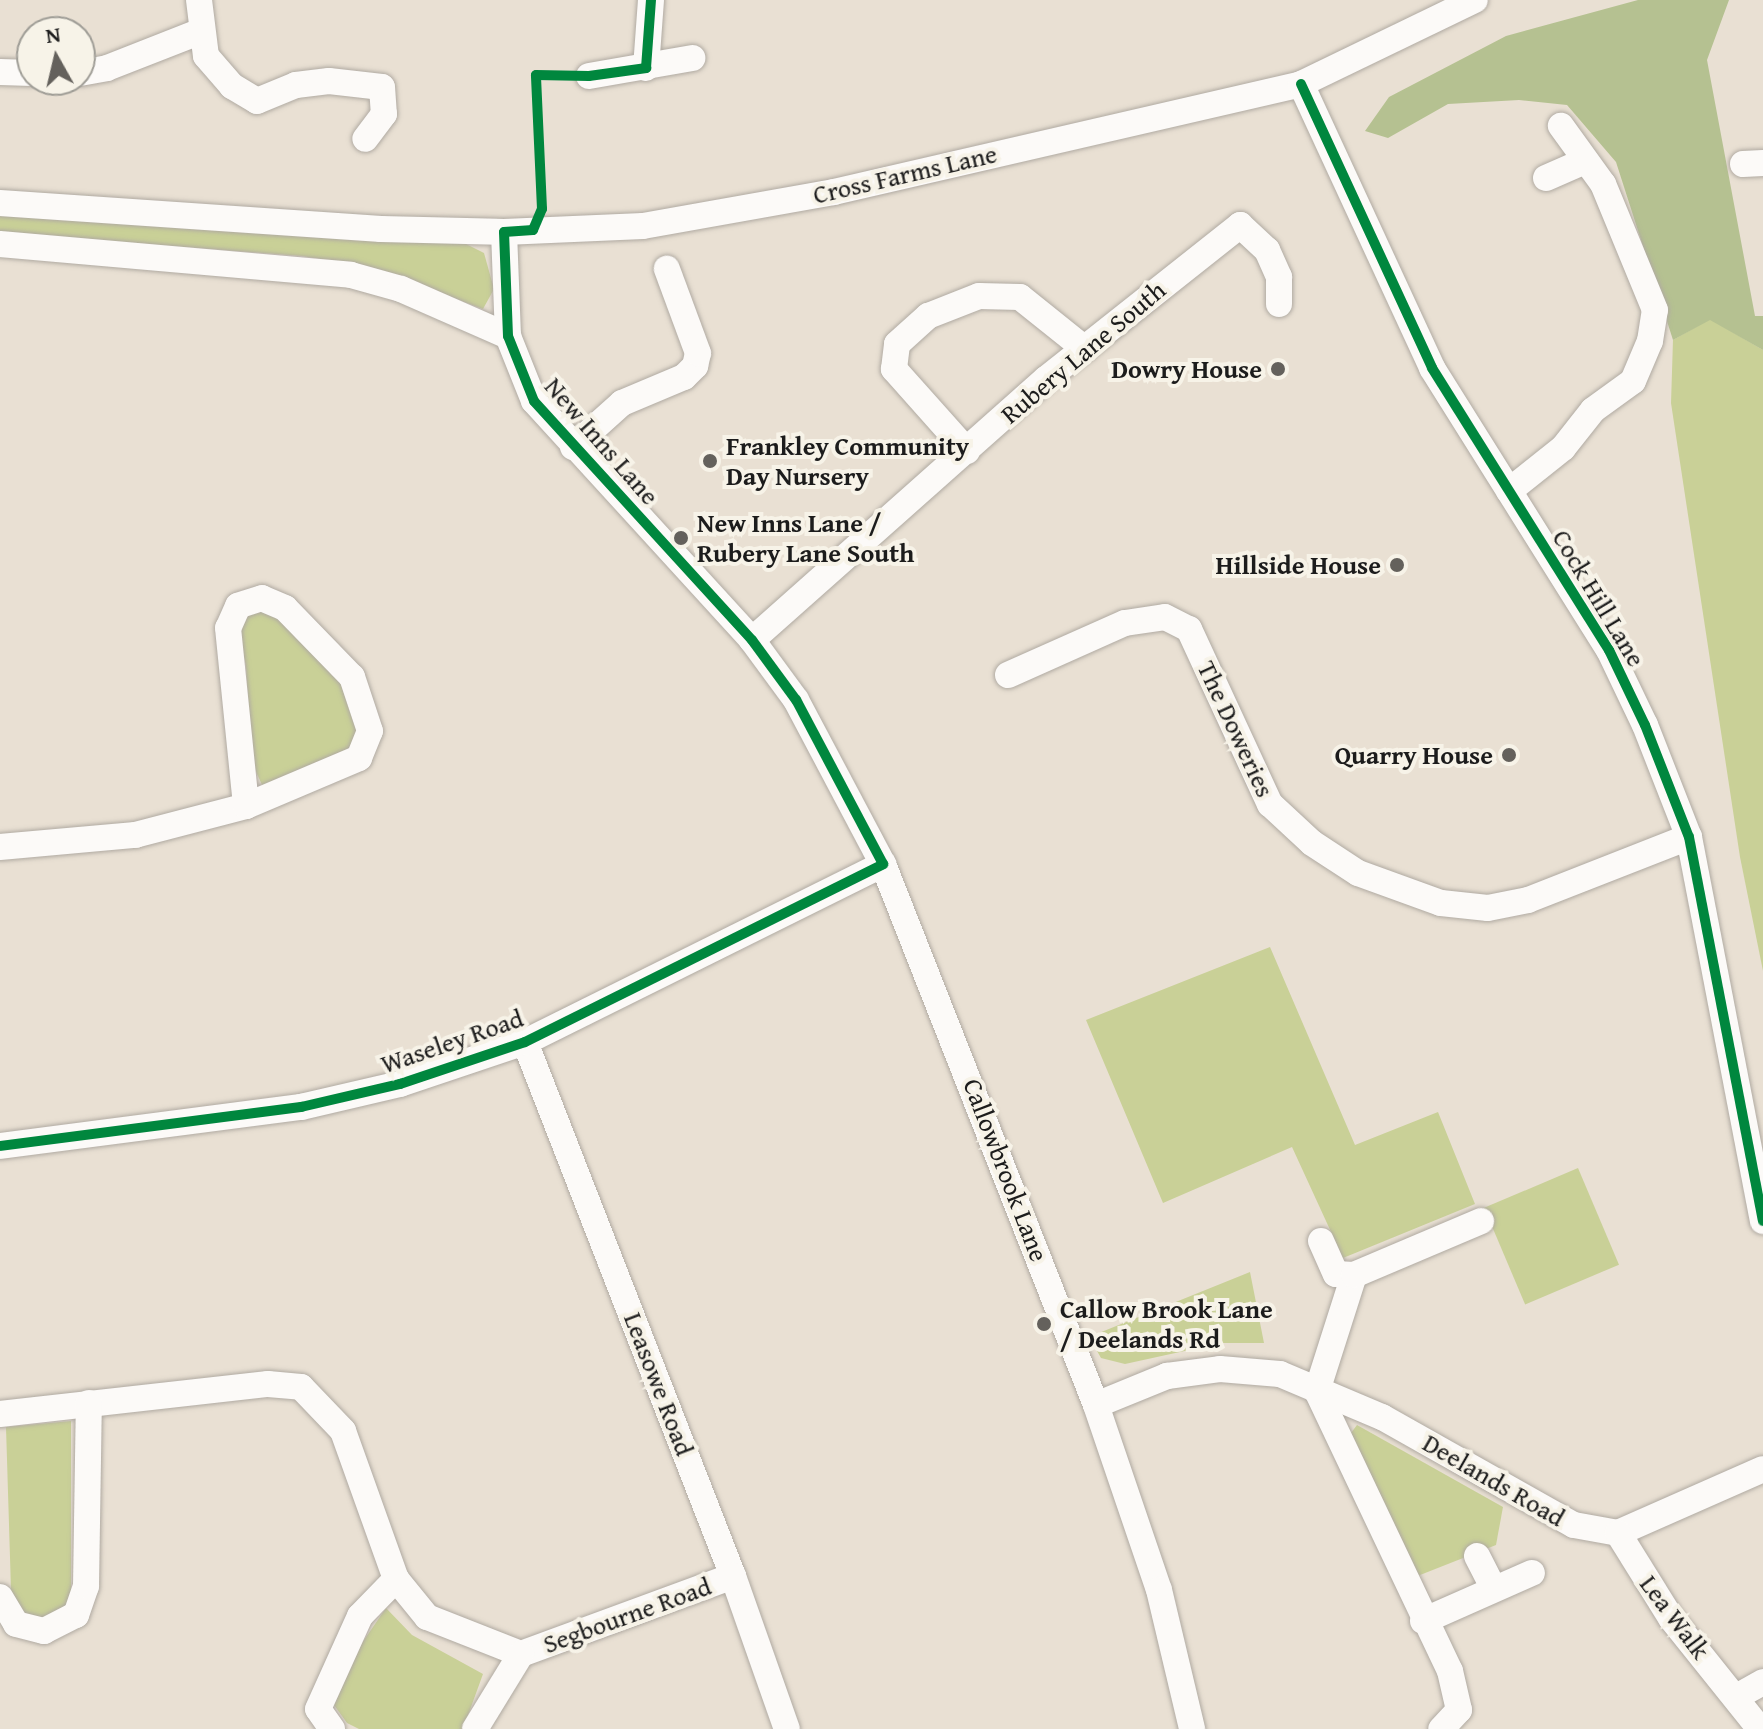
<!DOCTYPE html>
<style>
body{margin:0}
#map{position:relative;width:1763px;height:1729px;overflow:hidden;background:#e9e0d3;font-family:"Gentium Book Plus",serif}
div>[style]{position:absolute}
.green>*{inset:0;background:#c9d097;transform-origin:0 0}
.forest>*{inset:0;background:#b5c191}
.roads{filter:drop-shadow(0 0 2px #b0aaa2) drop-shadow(0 0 2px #b0aaa2)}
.minor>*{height:26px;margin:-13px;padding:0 13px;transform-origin:13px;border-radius:13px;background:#fcfaf8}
.cycleway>*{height:10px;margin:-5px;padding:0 5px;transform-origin:5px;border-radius:5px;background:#00873e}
.dots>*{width:22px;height:22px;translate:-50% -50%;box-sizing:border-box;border:4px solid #f7f3e8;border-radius:50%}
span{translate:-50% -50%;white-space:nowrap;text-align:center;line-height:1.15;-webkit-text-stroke:8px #f7f3e8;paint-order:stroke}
.street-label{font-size:26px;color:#1c1c1c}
.poi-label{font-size:26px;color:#1c1c1c;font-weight:700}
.right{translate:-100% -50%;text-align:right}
.left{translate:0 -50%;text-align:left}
.north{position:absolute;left:16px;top:16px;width:80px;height:80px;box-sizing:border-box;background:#f7f3e8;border:2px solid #9f9d96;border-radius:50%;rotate:352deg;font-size:22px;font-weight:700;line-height:32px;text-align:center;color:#1c1c1c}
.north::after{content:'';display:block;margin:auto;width:28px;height:36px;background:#64615c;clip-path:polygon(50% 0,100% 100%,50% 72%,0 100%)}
</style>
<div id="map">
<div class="green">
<div style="clip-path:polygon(0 214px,466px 244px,484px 253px,494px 289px,483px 309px,374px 268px,302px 256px,0 233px)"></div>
<div style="clip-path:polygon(1710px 319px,1763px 350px,1763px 971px,1740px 857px,1671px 403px,1673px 340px)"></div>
<div style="clip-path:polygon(270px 611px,346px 681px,362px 720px,350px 752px,263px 787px,252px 763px,246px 666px,237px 626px,243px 612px)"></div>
<div style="clip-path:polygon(1270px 947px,1355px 1145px,1438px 1112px,1475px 1204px,1343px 1258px,1292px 1147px,1163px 1203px,1086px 1020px)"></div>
<div style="left:1578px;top:1168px;width:105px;height:102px;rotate:67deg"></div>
<div style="clip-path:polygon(1250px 1272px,1264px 1343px,1221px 1343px,1125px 1364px,1101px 1358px,1089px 1337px)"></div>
<div style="clip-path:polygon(71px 1421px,71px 1608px,52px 1619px,28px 1620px,14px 1606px,11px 1590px,6px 1427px)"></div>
<div style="clip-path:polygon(1357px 1425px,1503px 1507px,1496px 1545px,1415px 1577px,1348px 1437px)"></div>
<div style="clip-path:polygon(386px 1608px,412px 1635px,483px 1674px,463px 1729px,359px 1729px,347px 1723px,334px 1705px,362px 1643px)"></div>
</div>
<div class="forest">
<div style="clip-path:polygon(1638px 0,1729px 0,1707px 60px,1755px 316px,1763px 316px,1763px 350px,1710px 320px,1673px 340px,1616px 162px,1567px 105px,1519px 100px,1448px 104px,1388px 138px,1365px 131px,1389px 97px,1506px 36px)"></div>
</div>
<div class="roads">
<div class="minor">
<div style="left:199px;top:0;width:56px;rotate:82.9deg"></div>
<div style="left:206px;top:56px;width:40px;rotate:49deg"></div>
<div style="left:232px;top:86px;width:29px;rotate:31deg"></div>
<div style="left:257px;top:101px;width:42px;rotate:-22.3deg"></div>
<div style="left:296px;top:85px;width:33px;rotate:-7deg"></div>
<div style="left:329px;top:81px;width:53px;rotate:6.5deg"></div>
<div style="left:382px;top:87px;width:27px;rotate:86deg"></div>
<div style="left:384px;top:114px;width:31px;rotate:127deg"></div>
<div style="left:646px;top:68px;width:68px;rotate:-85.8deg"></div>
<div style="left:0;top:72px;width:32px;rotate:2deg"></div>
<div style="left:80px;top:73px;width:27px;rotate:-10deg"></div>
<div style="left:107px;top:68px;width:99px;rotate:-21.4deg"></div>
<div style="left:589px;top:76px;width:105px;rotate:-9.9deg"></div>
<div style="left:1301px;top:84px;width:313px;rotate:65.2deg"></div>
<div style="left:1432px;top:368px;width:333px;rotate:57.9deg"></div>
<div style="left:1609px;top:650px;width:83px;rotate:64.4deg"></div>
<div style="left:1645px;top:725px;width:120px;rotate:68.6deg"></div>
<div style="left:1689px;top:837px;width:391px;rotate:79.1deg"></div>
<div style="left:1743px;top:164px;width:20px;rotate:-3deg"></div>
<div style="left:1546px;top:178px;width:43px;rotate:-23.6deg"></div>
<div style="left:0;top:203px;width:382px;rotate:3.9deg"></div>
<div style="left:381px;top:229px;width:123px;rotate:1.4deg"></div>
<div style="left:504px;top:232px;width:139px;rotate:-2.5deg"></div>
<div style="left:643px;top:226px;width:194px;rotate:-10.1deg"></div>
<div style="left:834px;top:192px;width:479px;rotate:-13deg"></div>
<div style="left:1301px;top:84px;width:193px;rotate:-25.8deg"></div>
<div style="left:504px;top:232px;width:104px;rotate:87.8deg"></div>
<div style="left:508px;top:336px;width:70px;rotate:68.2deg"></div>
<div style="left:534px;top:401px;width:323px;rotate:47.6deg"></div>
<div style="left:752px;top:640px;width:74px;rotate:53.7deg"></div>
<div style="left:796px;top:700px;width:186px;rotate:62.1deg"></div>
<div style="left:883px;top:864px;width:581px;rotate:68.51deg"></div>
<div style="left:1096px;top:1405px;width:195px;rotate:71.2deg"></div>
<div style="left:1159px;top:1590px;width:143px;rotate:76.6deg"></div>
<div style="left:0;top:244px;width:352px;rotate:5deg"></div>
<div style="left:351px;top:275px;width:52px;rotate:15.6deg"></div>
<div style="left:401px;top:289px;width:117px;rotate:23.7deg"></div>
<div style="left:573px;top:447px;width:66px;rotate:-41.9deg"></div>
<div style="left:622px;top:403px;width:67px;rotate:-22.8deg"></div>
<div style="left:684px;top:377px;width:16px;rotate:-45deg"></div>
<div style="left:695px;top:366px;width:13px;rotate:-77deg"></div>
<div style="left:698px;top:353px;width:90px;rotate:-110.3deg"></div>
<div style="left:967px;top:451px;width:110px;rotate:-131.7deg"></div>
<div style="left:894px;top:369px;width:25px;rotate:-83deg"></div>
<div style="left:897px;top:344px;width:42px;rotate:-42.1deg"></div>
<div style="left:928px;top:316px;width:55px;rotate:-21.4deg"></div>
<div style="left:979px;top:296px;width:41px;rotate:1.4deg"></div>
<div style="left:1020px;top:297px;width:83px;rotate:38.7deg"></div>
<div style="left:1509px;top:491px;width:69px;rotate:-38.5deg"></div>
<div style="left:1563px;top:448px;width:48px;rotate:-51.7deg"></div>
<div style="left:1593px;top:410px;width:49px;rotate:-35.9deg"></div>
<div style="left:1633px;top:381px;width:43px;rotate:-67deg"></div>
<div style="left:1650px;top:341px;width:31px;rotate:-81deg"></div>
<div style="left:1655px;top:310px;width:136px;rotate:-112.4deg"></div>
<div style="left:1603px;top:184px;width:72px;rotate:-125.9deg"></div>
<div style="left:752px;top:640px;width:393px;rotate:-41.6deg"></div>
<div style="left:1046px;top:379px;width:248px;rotate:-38.4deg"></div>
<div style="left:1240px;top:225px;width:37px;rotate:43deg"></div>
<div style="left:1267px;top:250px;width:30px;rotate:66deg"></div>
<div style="left:1279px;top:277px;width:27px;rotate:90deg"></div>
<div style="left:1008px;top:675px;width:128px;rotate:-24deg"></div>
<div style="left:1125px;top:623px;width:40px;rotate:-8.5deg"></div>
<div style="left:1165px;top:617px;width:27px;rotate:27deg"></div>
<div style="left:1189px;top:629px;width:193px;rotate:65.2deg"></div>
<div style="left:1270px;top:804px;width:57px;rotate:42.9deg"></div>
<div style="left:1312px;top:843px;width:55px;rotate:33.1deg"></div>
<div style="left:1358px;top:873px;width:88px;rotate:19.9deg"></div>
<div style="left:1441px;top:903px;width:47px;rotate:6.1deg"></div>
<div style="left:1488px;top:908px;width:41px;rotate:-11.3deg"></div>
<div style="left:1528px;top:900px;width:173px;rotate:-21.4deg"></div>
<div style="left:0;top:847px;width:136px;rotate:-5.1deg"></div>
<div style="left:135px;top:835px;width:115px;rotate:-14.6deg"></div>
<div style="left:246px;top:806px;width:123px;rotate:-23deg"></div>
<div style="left:359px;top:758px;width:29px;rotate:-68deg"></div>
<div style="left:370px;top:731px;width:57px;rotate:-108.4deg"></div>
<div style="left:352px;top:677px;width:96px;rotate:-134.2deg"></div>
<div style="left:285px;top:608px;width:25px;rotate:-157deg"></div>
<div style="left:262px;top:598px;width:25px;rotate:162deg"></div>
<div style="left:238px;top:606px;width:24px;rotate:114deg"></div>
<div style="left:228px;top:628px;width:179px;rotate:84.2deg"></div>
<div style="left:525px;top:1042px;width:573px;rotate:68.72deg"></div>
<div style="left:733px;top:1576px;width:162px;rotate:70.6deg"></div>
<div style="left:0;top:1146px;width:304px;rotate:-7.4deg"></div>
<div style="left:301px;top:1107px;width:102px;rotate:-13.1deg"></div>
<div style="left:400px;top:1084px;width:132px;rotate:-18.6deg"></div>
<div style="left:525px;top:1042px;width:400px;rotate:-26.4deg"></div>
<div style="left:1321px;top:1241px;width:36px;rotate:66deg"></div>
<div style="left:1336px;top:1274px;width:18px;rotate:3deg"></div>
<div style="left:1354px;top:1275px;width:122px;rotate:107.7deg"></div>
<div style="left:1317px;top:1391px;width:310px;rotate:64.6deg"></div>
<div style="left:1450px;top:1671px;width:40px;rotate:77deg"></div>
<div style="left:1459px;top:1710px;width:26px;rotate:133deg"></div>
<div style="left:1354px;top:1275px;width:138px;rotate:-23deg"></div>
<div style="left:1096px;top:1405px;width:77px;rotate:-22.2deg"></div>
<div style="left:1167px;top:1376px;width:53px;rotate:-7.5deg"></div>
<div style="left:1220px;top:1369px;width:60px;rotate:4.8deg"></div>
<div style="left:1280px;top:1374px;width:111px;rotate:22.9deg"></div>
<div style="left:1382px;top:1417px;width:220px;rotate:29.4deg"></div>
<div style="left:1574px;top:1525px;width:45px;rotate:10.3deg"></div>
<div style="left:1618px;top:1533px;width:158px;rotate:-23.8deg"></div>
<div style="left:0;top:1414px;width:270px;rotate:-6.4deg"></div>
<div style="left:268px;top:1384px;width:33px;rotate:5deg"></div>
<div style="left:301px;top:1387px;width:61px;rotate:46.3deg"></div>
<div style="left:343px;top:1431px;width:157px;rotate:70.3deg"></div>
<div style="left:396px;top:1579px;width:49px;rotate:50.8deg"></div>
<div style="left:427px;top:1617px;width:101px;rotate:21.5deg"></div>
<div style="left:521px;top:1654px;width:226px;rotate:-20.2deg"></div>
<div style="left:1618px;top:1533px;width:100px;rotate:58.1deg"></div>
<div style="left:1671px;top:1618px;width:142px;rotate:51.3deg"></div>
<div style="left:1477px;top:1556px;width:37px;rotate:63deg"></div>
<div style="left:0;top:1597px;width:31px;rotate:59deg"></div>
<div style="left:16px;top:1624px;width:29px;rotate:14deg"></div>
<div style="left:44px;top:1631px;width:36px;rotate:-27deg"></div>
<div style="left:76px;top:1615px;width:31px;rotate:-71deg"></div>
<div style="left:86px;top:1586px;width:183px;rotate:-89.1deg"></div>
<div style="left:1423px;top:1621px;width:119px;rotate:-23.8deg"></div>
<div style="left:1738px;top:1696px;width:29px;rotate:-29deg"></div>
<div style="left:332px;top:1729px;width:24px;rotate:-125deg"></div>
<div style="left:318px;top:1709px;width:102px;rotate:-65.7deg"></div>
<div style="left:360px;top:1616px;width:52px;rotate:-45.8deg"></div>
<div style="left:475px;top:1729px;width:88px;rotate:-58.5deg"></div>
</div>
</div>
<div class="cycleway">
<div style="left:1301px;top:84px;width:313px;rotate:65.2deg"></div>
<div style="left:1432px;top:368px;width:333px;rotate:57.9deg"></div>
<div style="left:1609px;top:650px;width:83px;rotate:64.4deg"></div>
<div style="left:1645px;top:725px;width:120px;rotate:68.6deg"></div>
<div style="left:1689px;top:837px;width:391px;rotate:79.1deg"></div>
<div style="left:0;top:1146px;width:304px;rotate:-7.4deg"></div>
<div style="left:301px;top:1107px;width:102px;rotate:-13.1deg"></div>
<div style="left:400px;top:1084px;width:132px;rotate:-18.6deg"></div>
<div style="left:525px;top:1042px;width:400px;rotate:-26.4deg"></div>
<div style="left:883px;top:864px;width:186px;rotate:-117.9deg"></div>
<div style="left:796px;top:700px;width:74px;rotate:-126.3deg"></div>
<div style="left:752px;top:640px;width:323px;rotate:-132.4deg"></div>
<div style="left:534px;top:401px;width:70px;rotate:-111.8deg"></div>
<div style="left:508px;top:336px;width:104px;rotate:-92.2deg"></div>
<div style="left:504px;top:232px;width:29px;rotate:-4deg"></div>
<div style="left:533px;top:230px;width:23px;rotate:-67deg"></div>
<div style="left:542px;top:209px;width:134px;rotate:-92.6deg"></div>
<div style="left:536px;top:75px;width:53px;rotate:1.1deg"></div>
<div style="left:589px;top:76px;width:58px;rotate:-8deg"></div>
<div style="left:646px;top:68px;width:68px;rotate:-85.8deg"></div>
</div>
<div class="dots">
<div style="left:1278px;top:369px;background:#64615c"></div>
<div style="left:710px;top:461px;background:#64615c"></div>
<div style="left:681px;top:538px;background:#64615c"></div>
<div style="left:1397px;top:565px;background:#64615c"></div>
<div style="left:1509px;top:755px;background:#64615c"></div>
<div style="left:1044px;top:1324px;background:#64615c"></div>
</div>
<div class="street-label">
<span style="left:905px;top:174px;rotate:-13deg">Cross Farms Lane</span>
<span style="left:1083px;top:352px;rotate:-40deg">Rubery Lane South</span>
<span style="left:602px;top:441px;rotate:49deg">New Inns Lane</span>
<span style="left:1599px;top:598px;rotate:59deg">Cock Hill Lane</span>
<span style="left:1236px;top:729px;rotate:65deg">The Doweries</span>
<span style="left:452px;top:1041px;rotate:-19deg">Waseley Road</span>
<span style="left:1006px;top:1170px;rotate:69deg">Callowbrook Lane</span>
<span style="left:659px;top:1384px;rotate:69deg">Leasowe Road</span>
<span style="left:1494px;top:1480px;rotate:30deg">Deelands Road</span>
<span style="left:627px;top:1615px;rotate:-20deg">Segbourne Road</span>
<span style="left:1675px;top:1617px;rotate:53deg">Lea Walk</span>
</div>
<div class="poi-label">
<span class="right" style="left:1262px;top:369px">Dowry House</span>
<span class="left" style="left:726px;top:461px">Frankley Community<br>Day Nursery</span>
<span class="left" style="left:697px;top:538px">New Inns Lane /<br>Rubery Lane South</span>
<span class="right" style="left:1381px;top:565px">Hillside House</span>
<span class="right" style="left:1493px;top:755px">Quarry House</span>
<span class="left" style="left:1060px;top:1324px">Callow Brook Lane<br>/ Deelands Rd</span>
</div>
<div class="north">N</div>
</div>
